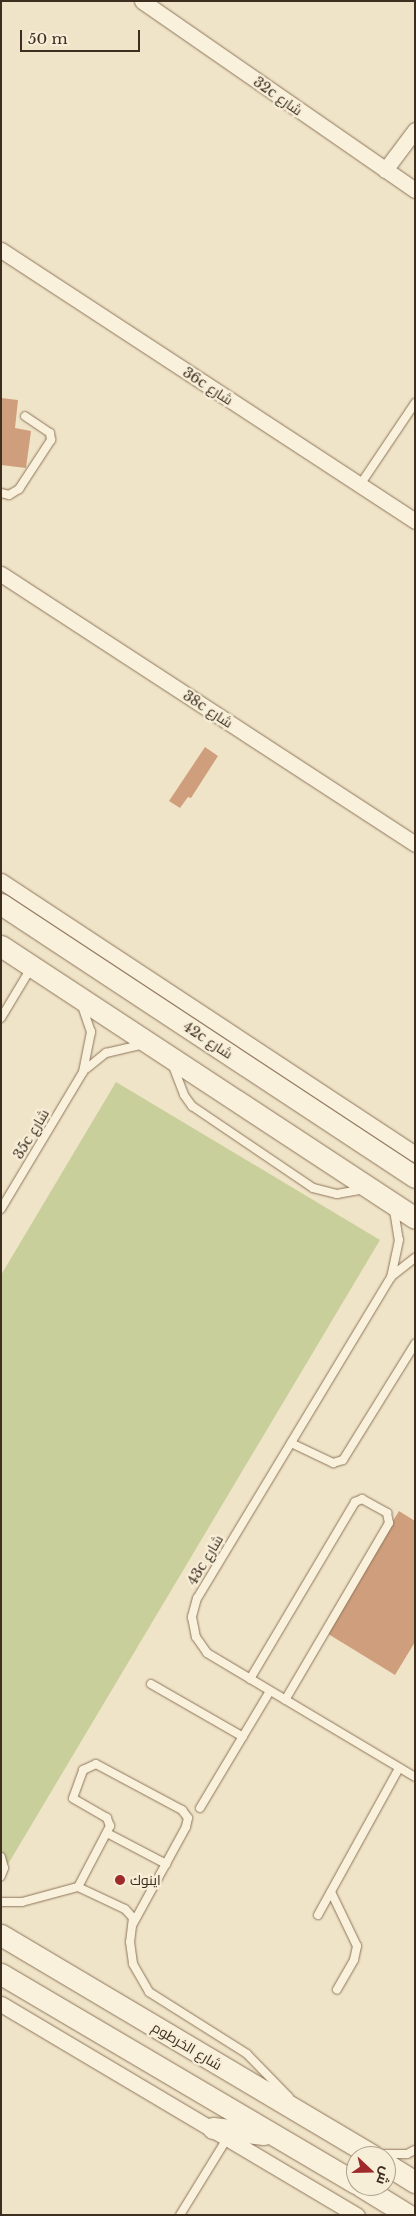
<!DOCTYPE html>
<meta charset="utf-8">
<style>
body{margin:0}
#map{position:relative;width:416px;height:2216px;overflow:hidden;background:#f0e4c8;font-family:"Libre Baskerville",Cairo,serif}
div>[style]{position:absolute}
.green>*{inset:0;background:#c9cf9b}
.building>*{inset:0;background:#cf9f7d}
.roads{filter:drop-shadow(0 0 1px #8d765c) drop-shadow(0 0 1px #8d765c)}
.lane>*{height:8px;margin:-4px;padding:0 4px;transform-origin:4px;border-radius:4px;background:#faf1dc}
.street>*{height:15px;margin:-7.5px;padding:0 7.5px;transform-origin:7.5px;border-radius:7.5px;background:#faf1dc}
.secondary>*{height:21px;margin:-10.5px;padding:0 10.5px;transform-origin:10.5px;border-radius:10.5px;background:#faf1dc}
.dots>*{width:14px;height:14px;translate:-50% -50%;box-sizing:border-box;border:2px solid #f7eed8;border-radius:50%}
span{translate:-50% -50%;white-space:nowrap;text-align:center;line-height:1.15;-webkit-text-stroke:4.5px #f7eed8;paint-order:stroke}
.street-label{font-size:14px;color:#3d2e20}
.poi-label{font-size:14px;color:#3d2e20}
.left{translate:0 -50%;text-align:left}
.frame{position:absolute;inset:0;border:2px solid #3d2e20;pointer-events:none}
.north{position:absolute;left:346px;top:2146px;width:50px;height:50px;box-sizing:border-box;background:#f7eed8;border:1px solid #ada18e;border-radius:50%;rotate:111deg;font-size:14px;font-weight:700;line-height:20px;text-align:center;color:#3d2e20}
.north::after{content:'';display:block;margin:auto;width:18px;height:22px;background:#9e2a2b;clip-path:polygon(50% 0,100% 100%,50% 72%,0 100%)}
.scale{position:absolute;left:20px;top:30px;width:120px;height:22px;box-sizing:border-box;border:2px solid #3d2e20;border-top:0;padding-left:6px;font-size:15px;line-height:18px;white-space:nowrap;color:#3d2e20;-webkit-text-stroke:4px #f7eed8;paint-order:stroke}
</style>
<div id="map">
<div class="green">
<div style="clip-path:polygon(116px 1082px,380px 1240px,1px 1876px,1px 1275px)"></div>
</div>
<div class="building">
<div style="clip-path:polygon(1px 398px,18px 400px,15px 428px,31px 431px,26px 468px,1px 465px)"></div>
<div style="clip-path:polygon(205px 747px,218px 756px,191px 798px,188px 797px,180px 808px,169px 801px)"></div>
<div style="clip-path:polygon(399px 1511px,415px 1521px,415px 1642px,395px 1675px,325px 1632px)"></div>
</div>
<div class="roads">
<div class="lane">
<div style="left:360px;top:485px;width:99px;rotate:-56.1deg"></div>
<div style="left:1px;top:493px;width:8px;rotate:14deg"></div>
<div style="left:9px;top:495px;width:12px;rotate:-31deg"></div>
<div style="left:19px;top:489px;width:59px;rotate:-56.9deg"></div>
<div style="left:51px;top:440px;width:7px;rotate:-98deg"></div>
<div style="left:50px;top:433px;width:30px;rotate:-146deg"></div>
<div style="left:1px;top:1018px;width:58px;rotate:-59deg"></div>
<div style="left:173px;top:1066px;width:31px;rotate:69deg"></div>
<div style="left:184px;top:1095px;width:14px;rotate:54deg"></div>
<div style="left:192px;top:1106px;width:146px;rotate:34.1deg"></div>
<div style="left:313px;top:1188px;width:25px;rotate:14deg"></div>
<div style="left:337px;top:1194px;width:27px;rotate:-10deg"></div>
<div style="left:86px;top:1069px;width:26px;rotate:-39deg"></div>
<div style="left:106px;top:1053px;width:37px;rotate:-13deg"></div>
<div style="left:1px;top:1209px;width:160px;rotate:-59.1deg"></div>
<div style="left:83px;top:1072px;width:41px;rotate:-78.7deg"></div>
<div style="left:91px;top:1032px;width:28px;rotate:-109deg"></div>
<div style="left:394px;top:1210px;width:30px;rotate:81deg"></div>
<div style="left:399px;top:1240px;width:38px;rotate:102deg"></div>
<div style="left:391px;top:1277px;width:375px;rotate:121.1deg"></div>
<div style="left:197px;top:1598px;width:20px;rotate:105deg"></div>
<div style="left:192px;top:1617px;width:20px;rotate:79deg"></div>
<div style="left:196px;top:1637px;width:19px;rotate:55deg"></div>
<div style="left:207px;top:1653px;width:242px;rotate:30.8deg"></div>
<div style="left:393px;top:1275px;width:28px;rotate:-38deg"></div>
<div style="left:291px;top:1443px;width:47px;rotate:25.5deg"></div>
<div style="left:333px;top:1463px;width:10px;rotate:-17deg"></div>
<div style="left:343px;top:1460px;width:137px;rotate:-58.2deg"></div>
<div style="left:250px;top:1679px;width:206px;rotate:-59.3deg"></div>
<div style="left:355px;top:1502px;width:8px;rotate:-23deg"></div>
<div style="left:362px;top:1499px;width:29px;rotate:29deg"></div>
<div style="left:387px;top:1513px;width:10px;rotate:79deg"></div>
<div style="left:389px;top:1523px;width:205px;rotate:120.4deg"></div>
<div style="left:151px;top:1684px;width:106px;rotate:29.9deg"></div>
<div style="left:200px;top:1808px;width:136px;rotate:-59.1deg"></div>
<div style="left:107px;top:1833px;width:67px;rotate:27.7deg"></div>
<div style="left:1px;top:1857px;width:11px;rotate:75deg"></div>
<div style="left:4px;top:1868px;width:9px;rotate:111deg"></div>
<div style="left:78px;top:1887px;width:69px;rotate:-62.3deg"></div>
<div style="left:110px;top:1826px;width:9px;rotate:-111deg"></div>
<div style="left:107px;top:1818px;width:39px;rotate:-150deg"></div>
<div style="left:73px;top:1798px;width:30px;rotate:-70deg"></div>
<div style="left:83px;top:1770px;width:14px;rotate:-25deg"></div>
<div style="left:96px;top:1764px;width:98px;rotate:28.1deg"></div>
<div style="left:182px;top:1810px;width:10px;rotate:53deg"></div>
<div style="left:188px;top:1818px;width:9px;rotate:103deg"></div>
<div style="left:186px;top:1827px;width:111px;rotate:118.7deg"></div>
<div style="left:331px;top:1892px;width:60px;rotate:64.3deg"></div>
<div style="left:357px;top:1946px;width:14px;rotate:102deg"></div>
<div style="left:354px;top:1960px;width:34px;rotate:120deg"></div>
<div style="left:1px;top:1902px;width:21px"></div>
<div style="left:22px;top:1902px;width:58px;rotate:-15deg"></div>
<div style="left:78px;top:1887px;width:52px;rotate:25.1deg"></div>
<div style="left:125px;top:1909px;width:12px;rotate:48deg"></div>
<div style="left:133px;top:1918px;width:24px;rotate:97deg"></div>
<div style="left:130px;top:1942px;width:22px;rotate:82deg"></div>
<div style="left:133px;top:1964px;width:32px;rotate:60deg"></div>
<div style="left:149px;top:1992px;width:116px;rotate:32.3deg"></div>
<div style="left:247px;top:2054px;width:60px;rotate:45.7deg"></div>
<div style="left:318px;top:1915px;width:168px;rotate:-61.1deg"></div>
<div style="left:383px;top:2154px;width:24px"></div>
<div style="left:407px;top:2154px;width:9px;rotate:-27deg"></div>
<div style="left:180px;top:2215px;width:92px;rotate:-58.4deg"></div>
</div>
<div class="street">
<div style="left:142px;top:1px;width:332px;rotate:34.7deg"></div>
<div style="left:385px;top:170px;width:50px;rotate:-53.1deg"></div>
<div style="left:1px;top:250px;width:495px;rotate:33.2deg"></div>
<div style="left:1px;top:574px;width:494px;rotate:33.1deg"></div>
<div style="left:1px;top:881px;width:496px;rotate:33.4deg"></div>
<div style="left:1px;top:2004px;width:414px;rotate:30.7deg"></div>
</div>
<div class="secondary">
<div style="left:1px;top:904px;width:496px;rotate:33.4deg"></div>
<div style="left:1px;top:946px;width:495px;rotate:33.3deg"></div>
<div style="left:1px;top:1935px;width:433px;rotate:30.7deg"></div>
<div style="left:1px;top:1974px;width:412px;rotate:30.5deg"></div>
<div style="left:213px;top:2128px;width:51px;rotate:6.7deg"></div>
<div style="left:386px;top:2164px;width:34px;rotate:32deg"></div>
<div style="left:361px;top:2186px;width:55px;rotate:31.7deg"></div>
</div>
</div>
<div class="dots">
<div style="left:120px;top:1880px;background:#9e2a2b"></div>
</div>
<div class="street-label">
<span style="left:278px;top:96px;rotate:35deg">32c شارع</span>
<span style="left:208px;top:386px;rotate:33deg">36c شارع</span>
<span style="left:208px;top:709px;rotate:33deg">38c شارع</span>
<span style="left:208px;top:1040px;rotate:33deg">42c شارع</span>
<span style="left:31px;top:1134px;rotate:-59deg">35c شارع</span>
<span style="left:205px;top:1560px;rotate:-59deg">43c شارع</span>
<span style="left:187px;top:2046px;rotate:31deg">شارع الخرطوم</span>
</div>
<div class="poi-label">
<span class="left" style="left:130px;top:1880px">اينوك</span>
</div>
<div class="frame"></div>
<div class="north">ش</div>
<div class="scale">50 m</div>
</div>
